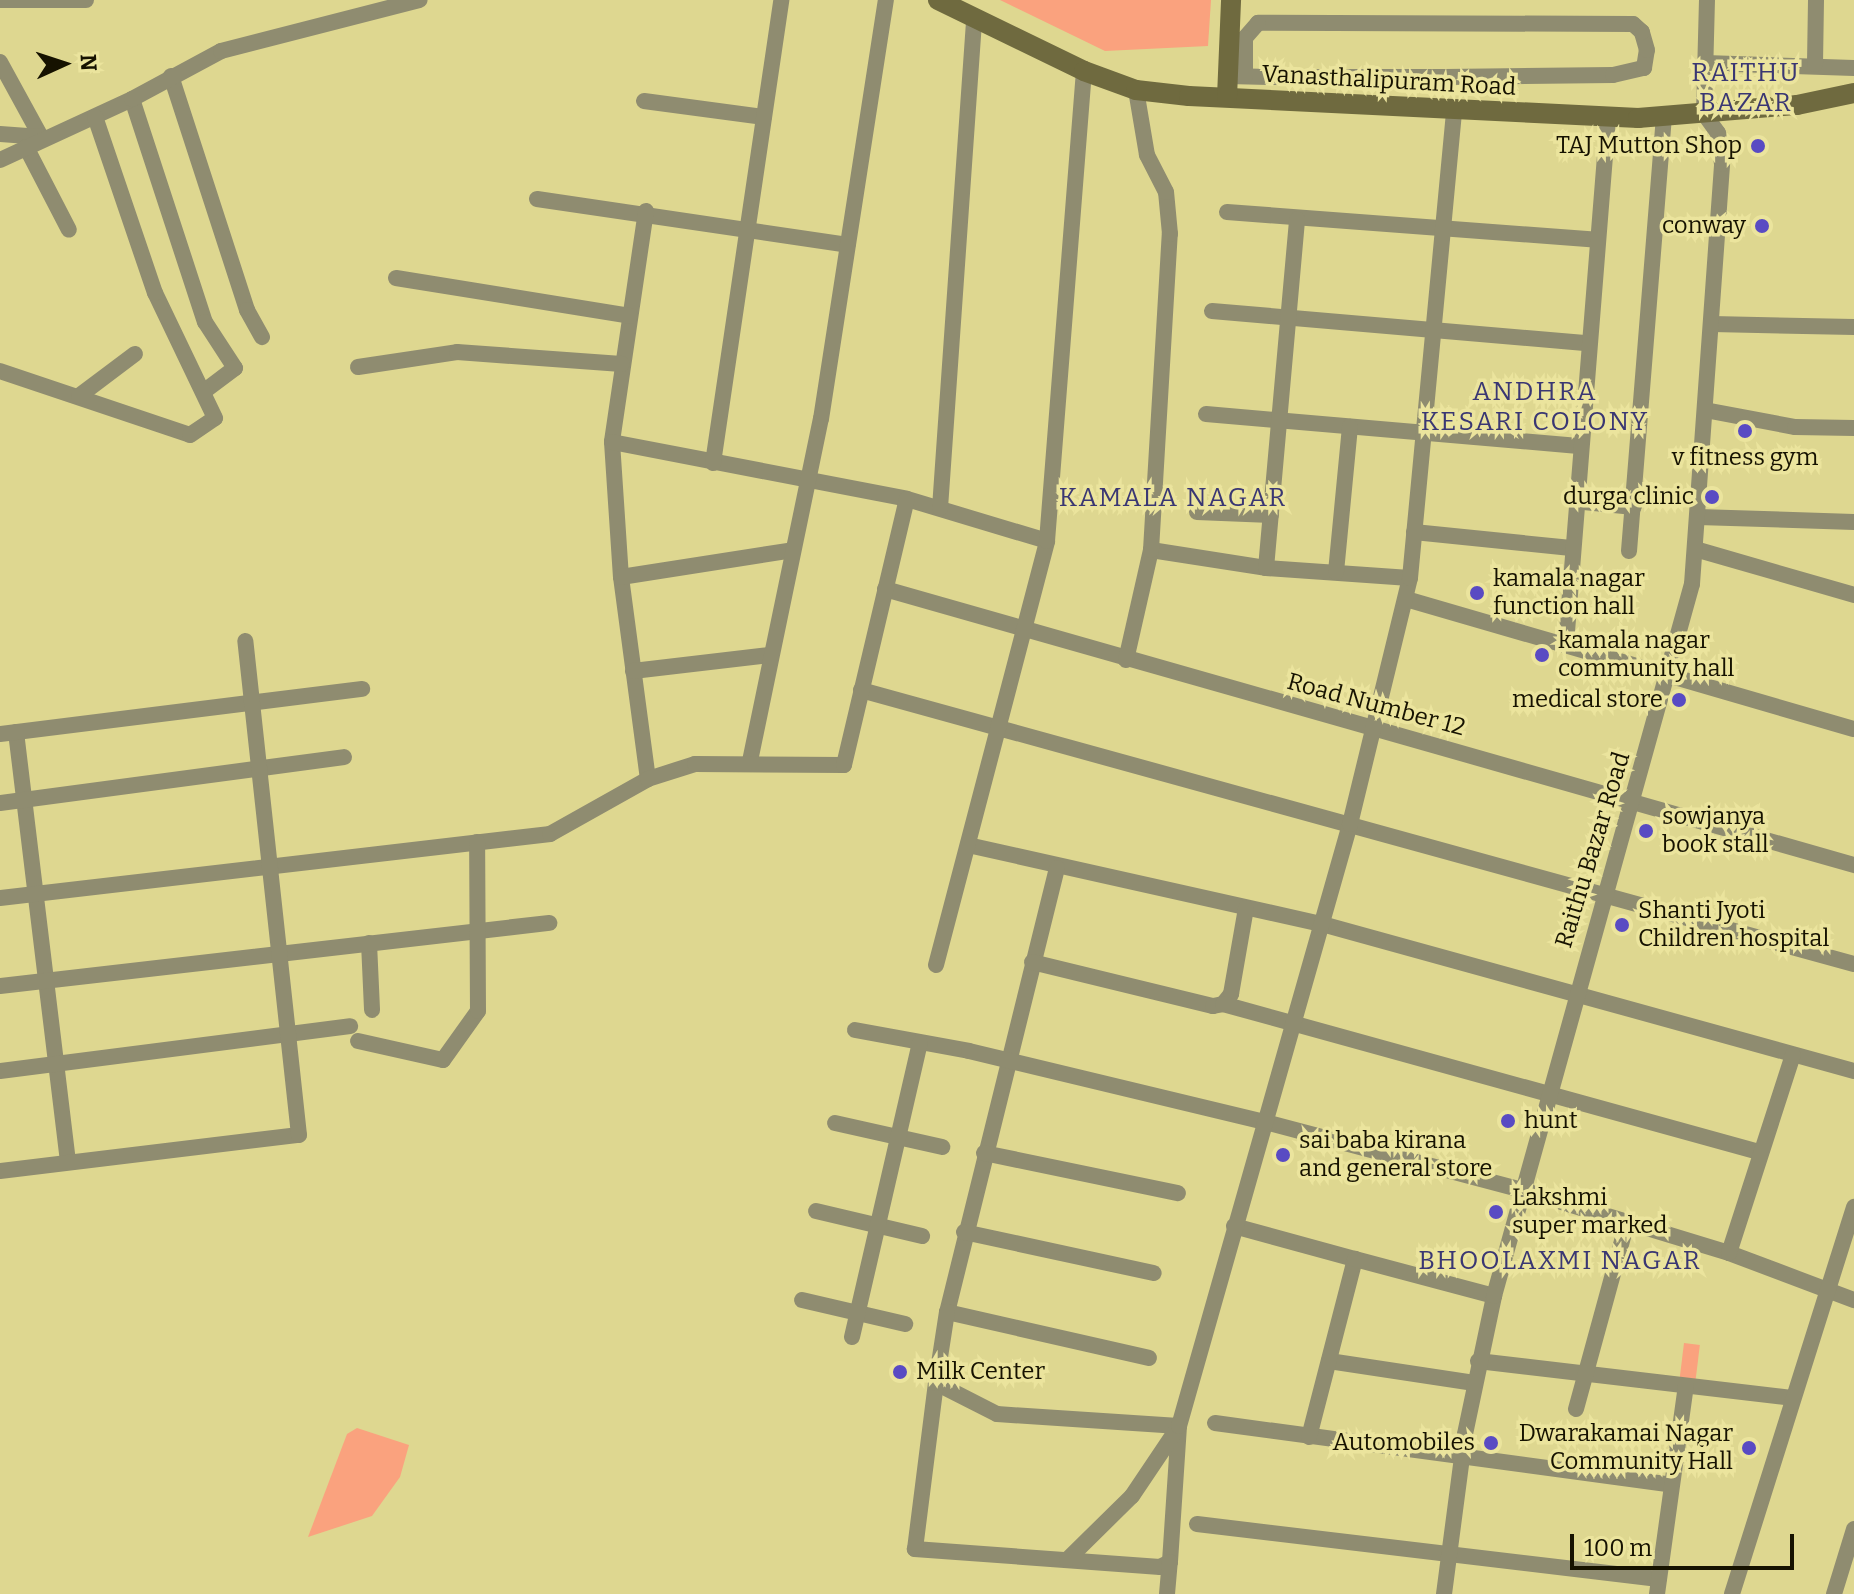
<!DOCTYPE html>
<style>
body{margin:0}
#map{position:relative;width:1854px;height:1594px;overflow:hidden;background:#ded790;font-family:Bitter,serif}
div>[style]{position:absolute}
.green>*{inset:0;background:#faa27e;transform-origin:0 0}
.street>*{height:16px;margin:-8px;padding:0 8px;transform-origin:8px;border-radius:8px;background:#8f8c70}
.secondary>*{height:20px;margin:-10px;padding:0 10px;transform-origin:10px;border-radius:10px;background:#6f6a3f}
.dots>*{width:22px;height:22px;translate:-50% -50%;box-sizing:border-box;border:4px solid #ebe49d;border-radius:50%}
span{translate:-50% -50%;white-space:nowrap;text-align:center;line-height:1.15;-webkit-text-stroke:7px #ebe49d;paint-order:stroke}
.street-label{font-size:24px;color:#161200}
.poi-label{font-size:24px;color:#161200}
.right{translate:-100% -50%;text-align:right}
.left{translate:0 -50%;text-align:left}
.neighbourhood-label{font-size:26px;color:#3a3773;letter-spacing:2px}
.north{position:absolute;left:24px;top:24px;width:80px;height:80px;-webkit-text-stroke:6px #ebe49d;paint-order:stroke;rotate:87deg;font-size:22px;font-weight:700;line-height:32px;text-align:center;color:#161200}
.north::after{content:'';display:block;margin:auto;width:28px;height:36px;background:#161200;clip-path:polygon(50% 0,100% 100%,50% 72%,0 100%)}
.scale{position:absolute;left:1570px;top:1534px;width:224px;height:36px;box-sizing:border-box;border:4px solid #161200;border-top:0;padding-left:10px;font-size:24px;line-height:28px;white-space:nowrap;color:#161200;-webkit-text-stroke:6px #ebe49d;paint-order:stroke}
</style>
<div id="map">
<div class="green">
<div style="clip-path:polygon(1000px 0,1211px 0,1208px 46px,1105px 51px)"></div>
<div style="left:1684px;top:1343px;width:16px;height:38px;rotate:7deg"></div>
<div style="clip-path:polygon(357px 1428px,409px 1445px,400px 1477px,372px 1516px,308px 1537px,347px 1434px)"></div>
</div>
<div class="street">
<div style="left:0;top:0;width:86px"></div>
<div style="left:0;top:62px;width:85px;rotate:61.3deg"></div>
<div style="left:41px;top:137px;width:41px;rotate:-175.8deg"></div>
<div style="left:1705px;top:63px;width:149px;rotate:1.9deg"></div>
<div style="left:1815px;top:64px;width:64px;rotate:-89.1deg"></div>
<div style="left:171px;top:76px;width:246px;rotate:72deg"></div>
<div style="left:247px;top:310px;width:31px;rotate:61deg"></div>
<div style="left:1228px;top:76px;width:41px;rotate:1.4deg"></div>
<div style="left:1269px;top:77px;width:176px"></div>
<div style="left:1445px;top:77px;width:168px;rotate:-0.7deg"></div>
<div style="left:1613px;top:75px;width:32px;rotate:-13deg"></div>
<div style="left:1644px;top:68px;width:18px;rotate:-81deg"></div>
<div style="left:1647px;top:50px;width:19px;rotate:-106deg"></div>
<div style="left:1642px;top:32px;width:12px;rotate:-138deg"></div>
<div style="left:1633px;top:24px;width:375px;rotate:-179.8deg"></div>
<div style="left:1258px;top:23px;width:20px;rotate:131deg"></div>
<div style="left:1245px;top:38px;width:38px;rotate:90deg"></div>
<div style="left:132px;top:99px;width:235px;rotate:71.9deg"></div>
<div style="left:205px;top:322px;width:55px;rotate:56.9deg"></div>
<div style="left:235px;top:368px;width:38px;rotate:143deg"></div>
<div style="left:644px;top:101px;width:121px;rotate:7.6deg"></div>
<div style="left:26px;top:147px;width:93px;rotate:62.6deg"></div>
<div style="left:0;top:160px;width:145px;rotate:-24.8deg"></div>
<div style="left:132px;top:99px;width:101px;rotate:-28.3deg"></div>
<div style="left:221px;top:51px;width:205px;rotate:-14.4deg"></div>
<div style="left:537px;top:199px;width:314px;rotate:8.4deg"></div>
<div style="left:646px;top:211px;width:233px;rotate:98.4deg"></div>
<div style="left:612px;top:442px;width:135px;rotate:86.2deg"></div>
<div style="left:621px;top:577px;width:204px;rotate:82.4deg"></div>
<div style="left:1227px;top:212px;width:371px;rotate:4.3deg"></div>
<div style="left:396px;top:278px;width:237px;rotate:9.2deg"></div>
<div style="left:1212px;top:311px;width:377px;rotate:4.9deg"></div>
<div style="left:1712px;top:324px;width:142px;rotate:1.2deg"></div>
<div style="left:358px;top:367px;width:100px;rotate:-8.6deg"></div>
<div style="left:457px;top:352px;width:165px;rotate:4.2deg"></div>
<div style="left:0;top:371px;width:200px;rotate:18.6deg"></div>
<div style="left:190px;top:435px;width:30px;rotate:-34deg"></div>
<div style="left:215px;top:418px;width:139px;rotate:-115.6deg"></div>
<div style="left:155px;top:293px;width:186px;rotate:-108.8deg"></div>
<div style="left:79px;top:396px;width:70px;rotate:-36.9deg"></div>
<div style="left:1705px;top:410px;width:92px;rotate:10.7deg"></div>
<div style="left:1795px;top:427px;width:59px;rotate:1deg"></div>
<div style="left:1206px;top:414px;width:374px;rotate:4.9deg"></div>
<div style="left:612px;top:442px;width:300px;rotate:10.9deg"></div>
<div style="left:907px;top:499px;width:146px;rotate:16.7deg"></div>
<div style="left:713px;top:463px;width:468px;rotate:-81.6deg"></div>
<div style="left:1574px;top:501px;width:60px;rotate:5.7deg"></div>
<div style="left:940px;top:508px;width:490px;rotate:-86deg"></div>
<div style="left:1197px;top:512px;width:74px;rotate:2.3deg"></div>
<div style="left:1698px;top:517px;width:156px;rotate:1.8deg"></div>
<div style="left:1414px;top:532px;width:158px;rotate:5.8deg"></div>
<div style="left:1695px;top:549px;width:166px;rotate:16.1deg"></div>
<div style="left:1151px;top:550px;width:116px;rotate:8.9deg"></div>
<div style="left:1266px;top:568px;width:144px;rotate:4deg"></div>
<div style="left:1629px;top:551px;width:435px;rotate:-85.4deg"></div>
<div style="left:1266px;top:568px;width:350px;rotate:-84.9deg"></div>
<div style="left:1336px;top:572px;width:146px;rotate:-84.5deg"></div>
<div style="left:621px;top:577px;width:174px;rotate:-8.9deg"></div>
<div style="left:885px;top:589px;width:1008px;rotate:15.9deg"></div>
<div style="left:1406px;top:599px;width:466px;rotate:16.2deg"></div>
<div style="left:1566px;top:644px;width:528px;rotate:-85.43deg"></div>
<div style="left:1126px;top:660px;width:113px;rotate:-77.2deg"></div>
<div style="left:1151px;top:550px;width:317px;rotate:-86.6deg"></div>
<div style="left:1170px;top:234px;width:42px;rotate:-95.4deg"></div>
<div style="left:1166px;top:192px;width:42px;rotate:-117.2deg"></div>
<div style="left:1147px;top:155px;width:66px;rotate:-99.6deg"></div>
<div style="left:633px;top:671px;width:138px;rotate:-6.7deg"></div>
<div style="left:861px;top:690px;width:1030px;rotate:15.43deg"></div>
<div style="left:16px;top:732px;width:432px;rotate:83.1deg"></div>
<div style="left:0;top:734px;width:365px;rotate:-7.1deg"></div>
<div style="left:750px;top:761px;width:349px;rotate:-78.3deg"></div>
<div style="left:821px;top:419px;width:424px;rotate:-81.2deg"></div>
<div style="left:0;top:803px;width:347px;rotate:-7.6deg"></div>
<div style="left:968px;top:845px;width:363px;rotate:12.6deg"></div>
<div style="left:1322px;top:924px;width:552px;rotate:15.45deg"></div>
<div style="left:1057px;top:868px;width:457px;rotate:103.9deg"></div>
<div style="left:947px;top:1312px;width:207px;rotate:12.8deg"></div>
<div style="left:0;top:898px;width:554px;rotate:-6.64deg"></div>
<div style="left:550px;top:834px;width:112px;rotate:-29.3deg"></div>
<div style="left:648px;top:779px;width:49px;rotate:-17.7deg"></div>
<div style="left:695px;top:764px;width:149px;rotate:0.4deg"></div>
<div style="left:844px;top:765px;width:273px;rotate:-76.7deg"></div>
<div style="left:369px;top:943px;width:67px;rotate:87.4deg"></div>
<div style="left:1032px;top:962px;width:186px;rotate:13.7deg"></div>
<div style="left:1213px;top:1006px;width:10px;rotate:-11deg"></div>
<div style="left:1223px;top:1004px;width:13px;rotate:-51deg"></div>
<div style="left:1231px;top:994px;width:87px;rotate:-80.1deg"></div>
<div style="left:936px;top:965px;width:438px;rotate:-75.3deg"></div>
<div style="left:1047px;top:541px;width:471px;rotate:-85.5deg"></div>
<div style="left:0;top:986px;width:553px;rotate:-6.55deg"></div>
<div style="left:1223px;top:1004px;width:556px;rotate:15.44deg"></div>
<div style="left:855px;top:1030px;width:116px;rotate:10.4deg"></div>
<div style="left:969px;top:1051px;width:304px;rotate:13.5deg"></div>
<div style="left:1265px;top:1122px;width:266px;rotate:14.8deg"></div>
<div style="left:1522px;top:1190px;width:216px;rotate:16.9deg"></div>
<div style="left:1729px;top:1253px;width:134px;rotate:20.6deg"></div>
<div style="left:358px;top:1041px;width:87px;rotate:12.6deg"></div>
<div style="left:443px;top:1060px;width:60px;rotate:-54.5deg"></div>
<div style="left:478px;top:1011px;width:169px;rotate:-90.3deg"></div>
<div style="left:0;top:1071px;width:353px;rotate:-7.3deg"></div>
<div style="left:835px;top:1123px;width:110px;rotate:12.6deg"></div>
<div style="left:984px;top:1153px;width:198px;rotate:11.7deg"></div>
<div style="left:0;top:1171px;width:301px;rotate:-6.9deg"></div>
<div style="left:299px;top:1135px;width:497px;rotate:-96.2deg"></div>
<div style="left:816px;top:1211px;width:109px;rotate:13.3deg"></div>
<div style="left:1234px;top:1226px;width:125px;rotate:15.3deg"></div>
<div style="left:964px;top:1232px;width:194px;rotate:12.2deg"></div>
<div style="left:1729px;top:1253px;width:208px;rotate:-72.1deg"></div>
<div style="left:802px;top:1300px;width:106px;rotate:13.1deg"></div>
<div style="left:852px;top:1337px;width:302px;rotate:-77deg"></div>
<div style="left:1329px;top:1361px;width:147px;rotate:8.6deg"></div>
<div style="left:1478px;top:1361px;width:316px;rotate:6.7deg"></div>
<div style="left:936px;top:1383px;width:68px;rotate:26.9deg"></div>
<div style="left:997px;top:1414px;width:182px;rotate:3.8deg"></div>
<div style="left:1179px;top:1426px;width:136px;rotate:93.8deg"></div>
<div style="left:1170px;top:1562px;width:11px;rotate:153deg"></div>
<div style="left:1160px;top:1567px;width:246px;rotate:-175.8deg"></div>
<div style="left:915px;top:1549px;width:167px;rotate:-82.8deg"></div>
<div style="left:936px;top:1383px;width:72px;rotate:-81.2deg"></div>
<div style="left:1576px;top:1409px;width:194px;rotate:-74.7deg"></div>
<div style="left:1215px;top:1423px;width:460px;rotate:7.7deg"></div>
<div style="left:1309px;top:1437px;width:184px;rotate:-75.5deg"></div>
<div style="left:1355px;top:1259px;width:144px;rotate:14.9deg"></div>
<div style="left:1197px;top:1524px;width:465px;rotate:6.8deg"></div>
<div style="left:1067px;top:1560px;width:91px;rotate:-44.6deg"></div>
<div style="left:1132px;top:1496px;width:84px;rotate:-56.1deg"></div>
<div style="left:1179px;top:1426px;width:626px;rotate:-74.14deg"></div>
<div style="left:1350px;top:824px;width:253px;rotate:-76.3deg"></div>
<div style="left:1410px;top:578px;width:468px;rotate:-84.6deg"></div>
<div style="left:1167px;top:1594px;width:32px;rotate:-85deg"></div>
<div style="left:1444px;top:1594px;width:161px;rotate:-82.5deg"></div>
<div style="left:1465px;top:1434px;width:141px;rotate:-78.1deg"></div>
<div style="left:1494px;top:1296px;width:739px;rotate:-74.46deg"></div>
<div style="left:1692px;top:584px;width:421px;rotate:-85.9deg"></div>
<div style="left:1722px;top:164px;width:31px;rotate:-97deg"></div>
<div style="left:1718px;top:133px;width:24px;rotate:-126deg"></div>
<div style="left:1704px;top:114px;width:114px;rotate:-88.5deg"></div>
<div style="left:1657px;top:1594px;width:210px;rotate:-82.1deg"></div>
<div style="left:1732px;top:1594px;width:406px;rotate:-72.5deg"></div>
<div style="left:1834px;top:1594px;width:68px;rotate:-72.9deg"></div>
</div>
<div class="secondary">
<div style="left:938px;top:0;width:162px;rotate:25.9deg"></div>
<div style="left:1084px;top:71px;width:55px;rotate:20.1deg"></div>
<div style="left:1136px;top:90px;width:53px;rotate:6.5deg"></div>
<div style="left:1189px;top:96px;width:450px;rotate:2.8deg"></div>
<div style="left:1638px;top:118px;width:160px;rotate:-4.7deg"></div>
<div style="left:1797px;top:105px;width:58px;rotate:-11.9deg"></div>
<div style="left:1227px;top:97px;width:97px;rotate:-87.6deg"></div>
</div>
<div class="dots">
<div style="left:1758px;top:146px;background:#594bc3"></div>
<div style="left:1762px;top:226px;background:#594bc3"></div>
<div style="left:1745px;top:431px;background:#594bc3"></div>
<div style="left:1712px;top:497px;background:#594bc3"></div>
<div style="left:1477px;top:593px;background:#594bc3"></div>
<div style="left:1542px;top:655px;background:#594bc3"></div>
<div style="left:1679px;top:700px;background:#594bc3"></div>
<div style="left:1646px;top:831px;background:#594bc3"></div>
<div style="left:1622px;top:925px;background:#594bc3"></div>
<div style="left:1508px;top:1121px;background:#594bc3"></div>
<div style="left:1283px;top:1155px;background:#594bc3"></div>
<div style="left:1496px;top:1212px;background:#594bc3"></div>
<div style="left:900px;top:1372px;background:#594bc3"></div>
<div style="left:1491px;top:1443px;background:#594bc3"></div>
<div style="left:1749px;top:1448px;background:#594bc3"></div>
</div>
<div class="street-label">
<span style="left:1389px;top:81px;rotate:3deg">Vanasthalipuram Road</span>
<span style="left:1376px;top:705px;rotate:15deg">Road Number 12</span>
<span style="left:1593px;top:850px;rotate:-73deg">Raithu Bazar Road</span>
</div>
<div class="poi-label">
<span class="right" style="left:1742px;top:146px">TAJ Mutton Shop</span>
<span class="right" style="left:1746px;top:226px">conway</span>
<span style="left:1745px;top:458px">v fitness gym</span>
<span class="right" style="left:1694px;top:497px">durga clinic</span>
<span class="left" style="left:1493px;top:593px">kamala nagar<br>function hall</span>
<span class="left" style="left:1558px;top:655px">kamala nagar<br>community hall</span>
<span class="right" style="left:1663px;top:700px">medical store</span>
<span class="left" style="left:1662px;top:831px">sowjanya<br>book stall</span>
<span class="left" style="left:1638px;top:925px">Shanti Jyoti<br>Children hospital</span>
<span class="left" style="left:1524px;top:1121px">hunt</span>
<span class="left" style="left:1299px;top:1155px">sai baba kirana<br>and general store</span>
<span class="left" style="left:1512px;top:1212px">Lakshmi<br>super marked</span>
<span class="left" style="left:916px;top:1372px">Milk Center</span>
<span class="right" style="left:1733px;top:1448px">Dwarakamai Nagar<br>Community Hall</span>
<span class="right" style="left:1475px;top:1443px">Automobiles</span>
</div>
<div class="neighbourhood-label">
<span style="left:1746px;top:88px">RAITHU<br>BAZAR</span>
<span style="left:1535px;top:407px">ANDHRA<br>KESARI COLONY</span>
<span style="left:1173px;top:498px">KAMALA NAGAR</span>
<span style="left:1560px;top:1261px">BHOOLAXMI NAGAR</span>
</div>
<div class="north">N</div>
<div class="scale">100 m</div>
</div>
